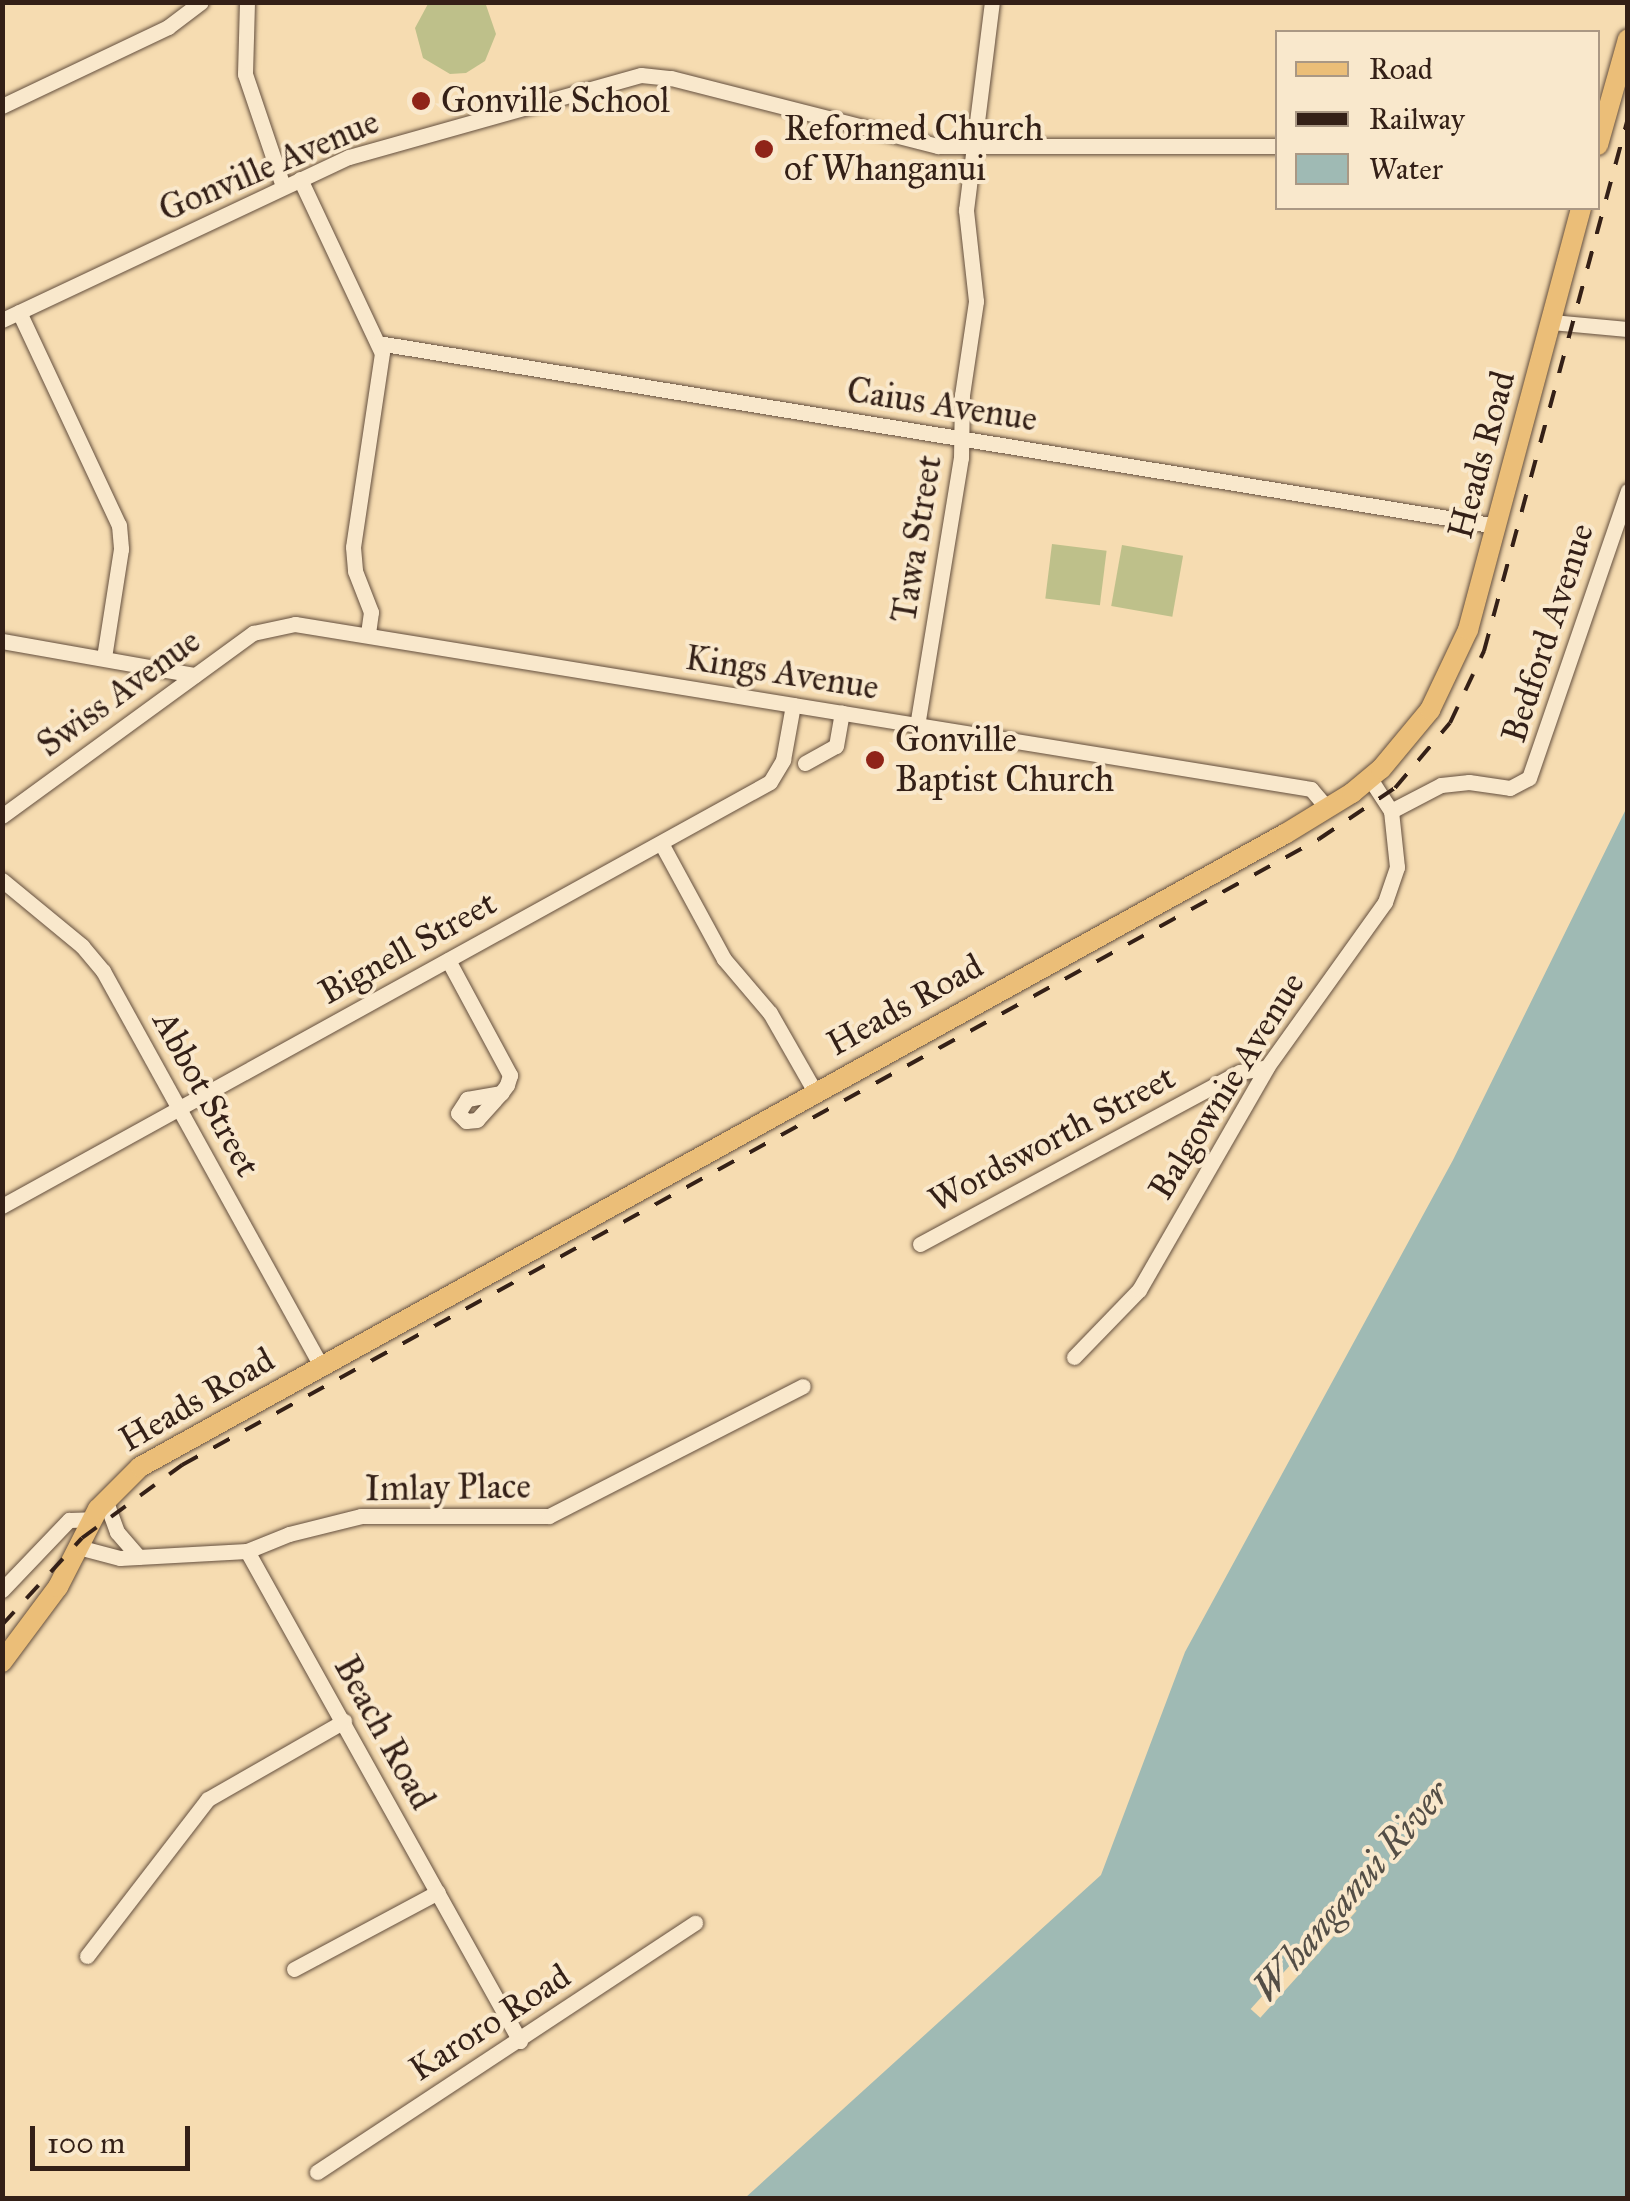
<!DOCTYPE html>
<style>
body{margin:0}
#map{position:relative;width:1630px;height:2201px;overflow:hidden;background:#f6dcb1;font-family:"IM FELL Great Primer",serif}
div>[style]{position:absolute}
.green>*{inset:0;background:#bec08a;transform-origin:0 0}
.water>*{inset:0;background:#9fbab4}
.pier>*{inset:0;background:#f6dcb1;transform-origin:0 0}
.roads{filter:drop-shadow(0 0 2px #644f3e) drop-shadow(0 0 2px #644f3e)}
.minor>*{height:15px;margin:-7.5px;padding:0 7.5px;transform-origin:7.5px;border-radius:7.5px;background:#f9e8cc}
.major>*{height:20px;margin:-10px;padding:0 10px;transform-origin:10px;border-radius:10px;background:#ebbe78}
.rail>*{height:4px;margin-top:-2px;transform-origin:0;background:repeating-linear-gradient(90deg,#342017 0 18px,transparent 0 36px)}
.dots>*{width:28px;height:28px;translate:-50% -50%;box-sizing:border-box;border:5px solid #f9e8cc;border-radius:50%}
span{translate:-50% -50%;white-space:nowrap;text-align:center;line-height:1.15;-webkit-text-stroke:8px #f9e8cc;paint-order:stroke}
.poi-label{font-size:35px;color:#342017}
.left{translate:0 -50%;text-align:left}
.street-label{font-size:35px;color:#342017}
.water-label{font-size:38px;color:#544e46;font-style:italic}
.frame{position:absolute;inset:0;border:5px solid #342017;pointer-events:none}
.legend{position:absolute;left:1275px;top:30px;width:325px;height:180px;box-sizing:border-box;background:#f9e8cc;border:2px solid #aa9884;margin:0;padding:12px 18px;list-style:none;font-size:30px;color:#342017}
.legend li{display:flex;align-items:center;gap:20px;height:50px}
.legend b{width:50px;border:2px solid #aa9884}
.scale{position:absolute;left:30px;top:2126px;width:160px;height:45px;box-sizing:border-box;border:5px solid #342017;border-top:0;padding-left:12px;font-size:30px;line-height:35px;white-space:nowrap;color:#342017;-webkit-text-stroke:8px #f9e8cc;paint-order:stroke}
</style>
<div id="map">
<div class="green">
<div style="clip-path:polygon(429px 2px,486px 5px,496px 34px,485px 61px,466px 73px,450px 74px,423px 58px,415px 28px)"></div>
<div style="left:1052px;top:544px;width:55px;height:55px;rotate:7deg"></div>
<div style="left:1122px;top:545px;width:62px;height:62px;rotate:10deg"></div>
</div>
<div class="water">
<div style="clip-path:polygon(1627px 807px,1627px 2198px,745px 2198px,1101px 1875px,1185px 1652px,1453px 1160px)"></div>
</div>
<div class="pier">
<div style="left:1347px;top:1902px;width:13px;height:144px;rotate:42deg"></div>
</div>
<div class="roads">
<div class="minor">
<div style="left:247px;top:2px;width:72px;rotate:91.6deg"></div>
<div style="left:245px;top:74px;width:118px;rotate:71.3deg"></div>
<div style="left:2px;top:106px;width:184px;rotate:-25.4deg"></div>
<div style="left:168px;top:27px;width:41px;rotate:-37.1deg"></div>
<div style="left:300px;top:179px;width:192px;rotate:64.8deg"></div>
<div style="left:382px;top:353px;width:196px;rotate:98.5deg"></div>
<div style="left:353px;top:547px;width:24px;rotate:85deg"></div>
<div style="left:355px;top:571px;width:44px;rotate:68.7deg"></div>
<div style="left:371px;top:612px;width:22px;rotate:98deg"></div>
<div style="left:19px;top:312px;width:235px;rotate:64.9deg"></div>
<div style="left:119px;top:525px;width:24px;rotate:85deg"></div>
<div style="left:121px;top:549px;width:110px;rotate:98.9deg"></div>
<div style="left:2px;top:320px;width:383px;rotate:-25.2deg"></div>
<div style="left:349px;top:157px;width:303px;rotate:-15.7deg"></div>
<div style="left:641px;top:75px;width:30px;rotate:6deg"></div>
<div style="left:671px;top:78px;width:276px;rotate:14.3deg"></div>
<div style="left:938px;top:146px;width:340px"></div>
<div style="left:1551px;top:322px;width:77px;rotate:5.2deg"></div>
<div style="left:378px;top:343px;width:1134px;rotate:9.29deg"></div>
<div style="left:2px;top:641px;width:196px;rotate:10deg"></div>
<div style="left:917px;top:726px;width:272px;rotate:-80.7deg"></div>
<div style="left:961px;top:458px;width:63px;rotate:-89.1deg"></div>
<div style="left:962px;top:395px;width:95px;rotate:-81.5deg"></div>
<div style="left:976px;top:301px;width:92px;rotate:-96.3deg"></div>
<div style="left:966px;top:210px;width:210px;rotate:-82.9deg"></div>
<div style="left:805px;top:763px;width:35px;rotate:-29deg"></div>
<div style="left:836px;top:746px;width:34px;rotate:-80deg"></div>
<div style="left:1391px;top:811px;width:56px;rotate:-27.5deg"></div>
<div style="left:1441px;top:785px;width:28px;rotate:-6deg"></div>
<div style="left:1469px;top:782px;width:41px;rotate:8.3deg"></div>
<div style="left:1510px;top:788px;width:21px;rotate:-28deg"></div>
<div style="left:1529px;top:778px;width:304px;rotate:-71deg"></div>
<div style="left:2px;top:816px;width:311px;rotate:-36.1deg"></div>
<div style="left:253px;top:633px;width:43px;rotate:-12.1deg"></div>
<div style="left:295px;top:624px;width:1029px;rotate:9.22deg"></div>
<div style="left:1311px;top:789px;width:26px;rotate:50deg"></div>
<div style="left:661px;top:843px;width:132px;rotate:61.5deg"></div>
<div style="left:724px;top:959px;width:71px;rotate:49.6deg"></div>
<div style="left:770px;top:1013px;width:91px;rotate:60.3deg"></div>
<div style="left:2px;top:880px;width:104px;rotate:39.5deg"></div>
<div style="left:82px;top:946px;width:33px;rotate:50deg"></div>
<div style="left:103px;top:971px;width:451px;rotate:61.1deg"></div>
<div style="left:448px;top:960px;width:131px;rotate:61.7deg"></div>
<div style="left:510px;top:1075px;width:10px;rotate:107deg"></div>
<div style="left:507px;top:1085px;width:10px;rotate:127deg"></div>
<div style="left:501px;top:1093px;width:36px;rotate:132deg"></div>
<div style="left:477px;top:1120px;width:11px;rotate:175deg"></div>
<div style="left:466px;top:1121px;width:11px;rotate:-135deg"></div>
<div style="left:458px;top:1113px;width:17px;rotate:-57deg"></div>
<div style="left:467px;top:1099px;width:35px;rotate:-10deg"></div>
<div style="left:2px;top:1206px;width:877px;rotate:-28.9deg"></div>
<div style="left:770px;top:782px;width:26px;rotate:-59deg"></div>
<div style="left:783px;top:760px;width:56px;rotate:-79.7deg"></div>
<div style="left:920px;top:1244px;width:363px;rotate:-28.3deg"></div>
<div style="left:1240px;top:1072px;width:27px;rotate:-10deg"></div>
<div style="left:1074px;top:1357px;width:93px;rotate:-45.9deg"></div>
<div style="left:1139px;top:1290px;width:257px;rotate:-60.1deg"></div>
<div style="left:1267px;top:1067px;width:203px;rotate:-54.4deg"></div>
<div style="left:1385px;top:902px;width:37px;rotate:-71deg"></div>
<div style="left:1397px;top:867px;width:56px;rotate:-96.1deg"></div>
<div style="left:1391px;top:811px;width:38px;rotate:-123deg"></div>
<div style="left:105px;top:1499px;width:35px;rotate:70deg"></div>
<div style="left:117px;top:1532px;width:33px;rotate:49deg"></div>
<div style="left:78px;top:1547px;width:43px;rotate:14.7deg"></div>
<div style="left:120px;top:1558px;width:127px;rotate:-3.2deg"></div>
<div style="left:247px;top:1551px;width:45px;rotate:-22deg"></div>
<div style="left:289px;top:1534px;width:74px;rotate:-14deg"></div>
<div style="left:361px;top:1516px;width:188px"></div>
<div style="left:549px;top:1516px;width:285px;rotate:-27.1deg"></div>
<div style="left:247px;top:1551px;width:561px;rotate:60.88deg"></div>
<div style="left:2px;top:1590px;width:97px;rotate:-46.3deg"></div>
<div style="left:69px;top:1520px;width:23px;rotate:-2deg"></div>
<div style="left:87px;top:1956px;width:198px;rotate:-52.4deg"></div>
<div style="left:208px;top:1799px;width:157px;rotate:-29.8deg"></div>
<div style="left:294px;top:1969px;width:163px;rotate:-28.1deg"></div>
<div style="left:317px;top:2172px;width:453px;rotate:-33.4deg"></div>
</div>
<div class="major">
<div style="left:1598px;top:145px;width:110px;rotate:-74.2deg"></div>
<div style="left:2px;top:1662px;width:94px;rotate:-53.3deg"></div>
<div style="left:58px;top:1587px;width:88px;rotate:-62.9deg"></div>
<div style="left:98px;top:1509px;width:59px;rotate:-45deg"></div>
<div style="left:140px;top:1467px;width:1308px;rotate:-28.94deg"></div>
<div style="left:1285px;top:834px;width:79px;rotate:-31.5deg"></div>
<div style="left:1352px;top:793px;width:38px;rotate:-40deg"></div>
<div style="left:1381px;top:769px;width:77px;rotate:-50.3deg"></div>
<div style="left:1430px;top:710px;width:89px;rotate:-64.6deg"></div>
<div style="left:1468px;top:630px;width:437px;rotate:-75deg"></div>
</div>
</div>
<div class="rail">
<div style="left:2px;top:1625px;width:118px;rotate:-47.4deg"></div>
<div style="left:82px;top:1538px;width:124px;rotate:-36.1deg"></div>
<div style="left:182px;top:1465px;width:1298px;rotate:-28.84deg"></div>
<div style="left:1319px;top:839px;width:92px;rotate:-33.9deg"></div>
<div style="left:1395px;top:788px;width:85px;rotate:-49.8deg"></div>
<div style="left:1450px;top:723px;width:80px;rotate:-64.7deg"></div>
<div style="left:1484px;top:651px;width:552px;rotate:-74.88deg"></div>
</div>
<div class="dots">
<div style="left:421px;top:101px;background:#8f2418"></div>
<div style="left:764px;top:149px;background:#8f2418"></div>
<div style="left:875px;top:760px;background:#8f2418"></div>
</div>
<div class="poi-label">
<span class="left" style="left:441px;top:101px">Gonville School</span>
<span class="left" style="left:784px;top:149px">Reformed Church<br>of Whanganui</span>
<span class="left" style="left:895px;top:760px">Gonville<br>Baptist Church</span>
</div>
<div class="street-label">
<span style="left:269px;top:166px;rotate:-23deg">Gonville Avenue</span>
<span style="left:942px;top:405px;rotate:9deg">Caius Avenue</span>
<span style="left:1482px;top:455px;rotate:-75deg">Heads Road</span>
<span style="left:917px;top:539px;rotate:-81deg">Tawa Street</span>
<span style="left:1548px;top:633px;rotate:-72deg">Bedford Avenue</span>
<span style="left:782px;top:673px;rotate:9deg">Kings Avenue</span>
<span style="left:119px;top:693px;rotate:-36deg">Swiss Avenue</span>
<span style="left:408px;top:948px;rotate:-29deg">Bignell Street</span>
<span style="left:905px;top:1005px;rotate:-29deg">Heads Road</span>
<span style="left:1227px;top:1086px;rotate:-58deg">Balgownie Avenue</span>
<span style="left:206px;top:1094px;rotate:61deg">Abbot Street</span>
<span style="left:1052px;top:1139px;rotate:-28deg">Wordsworth Street</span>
<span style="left:197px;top:1400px;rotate:-30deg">Heads Road</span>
<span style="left:448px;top:1488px;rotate:-1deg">Imlay Place</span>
<span style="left:384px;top:1733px;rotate:61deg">Beach Road</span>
<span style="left:490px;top:2023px;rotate:-33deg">Karoro Road</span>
</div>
<div class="water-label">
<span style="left:1351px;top:1891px;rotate:-49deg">Whanganui River</span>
</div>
<div class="frame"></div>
<ul class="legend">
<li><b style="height:12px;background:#ebbe78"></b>Road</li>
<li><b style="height:12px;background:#342017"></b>Railway</li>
<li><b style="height:28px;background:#9fbab4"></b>Water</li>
</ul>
<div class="scale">100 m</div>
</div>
